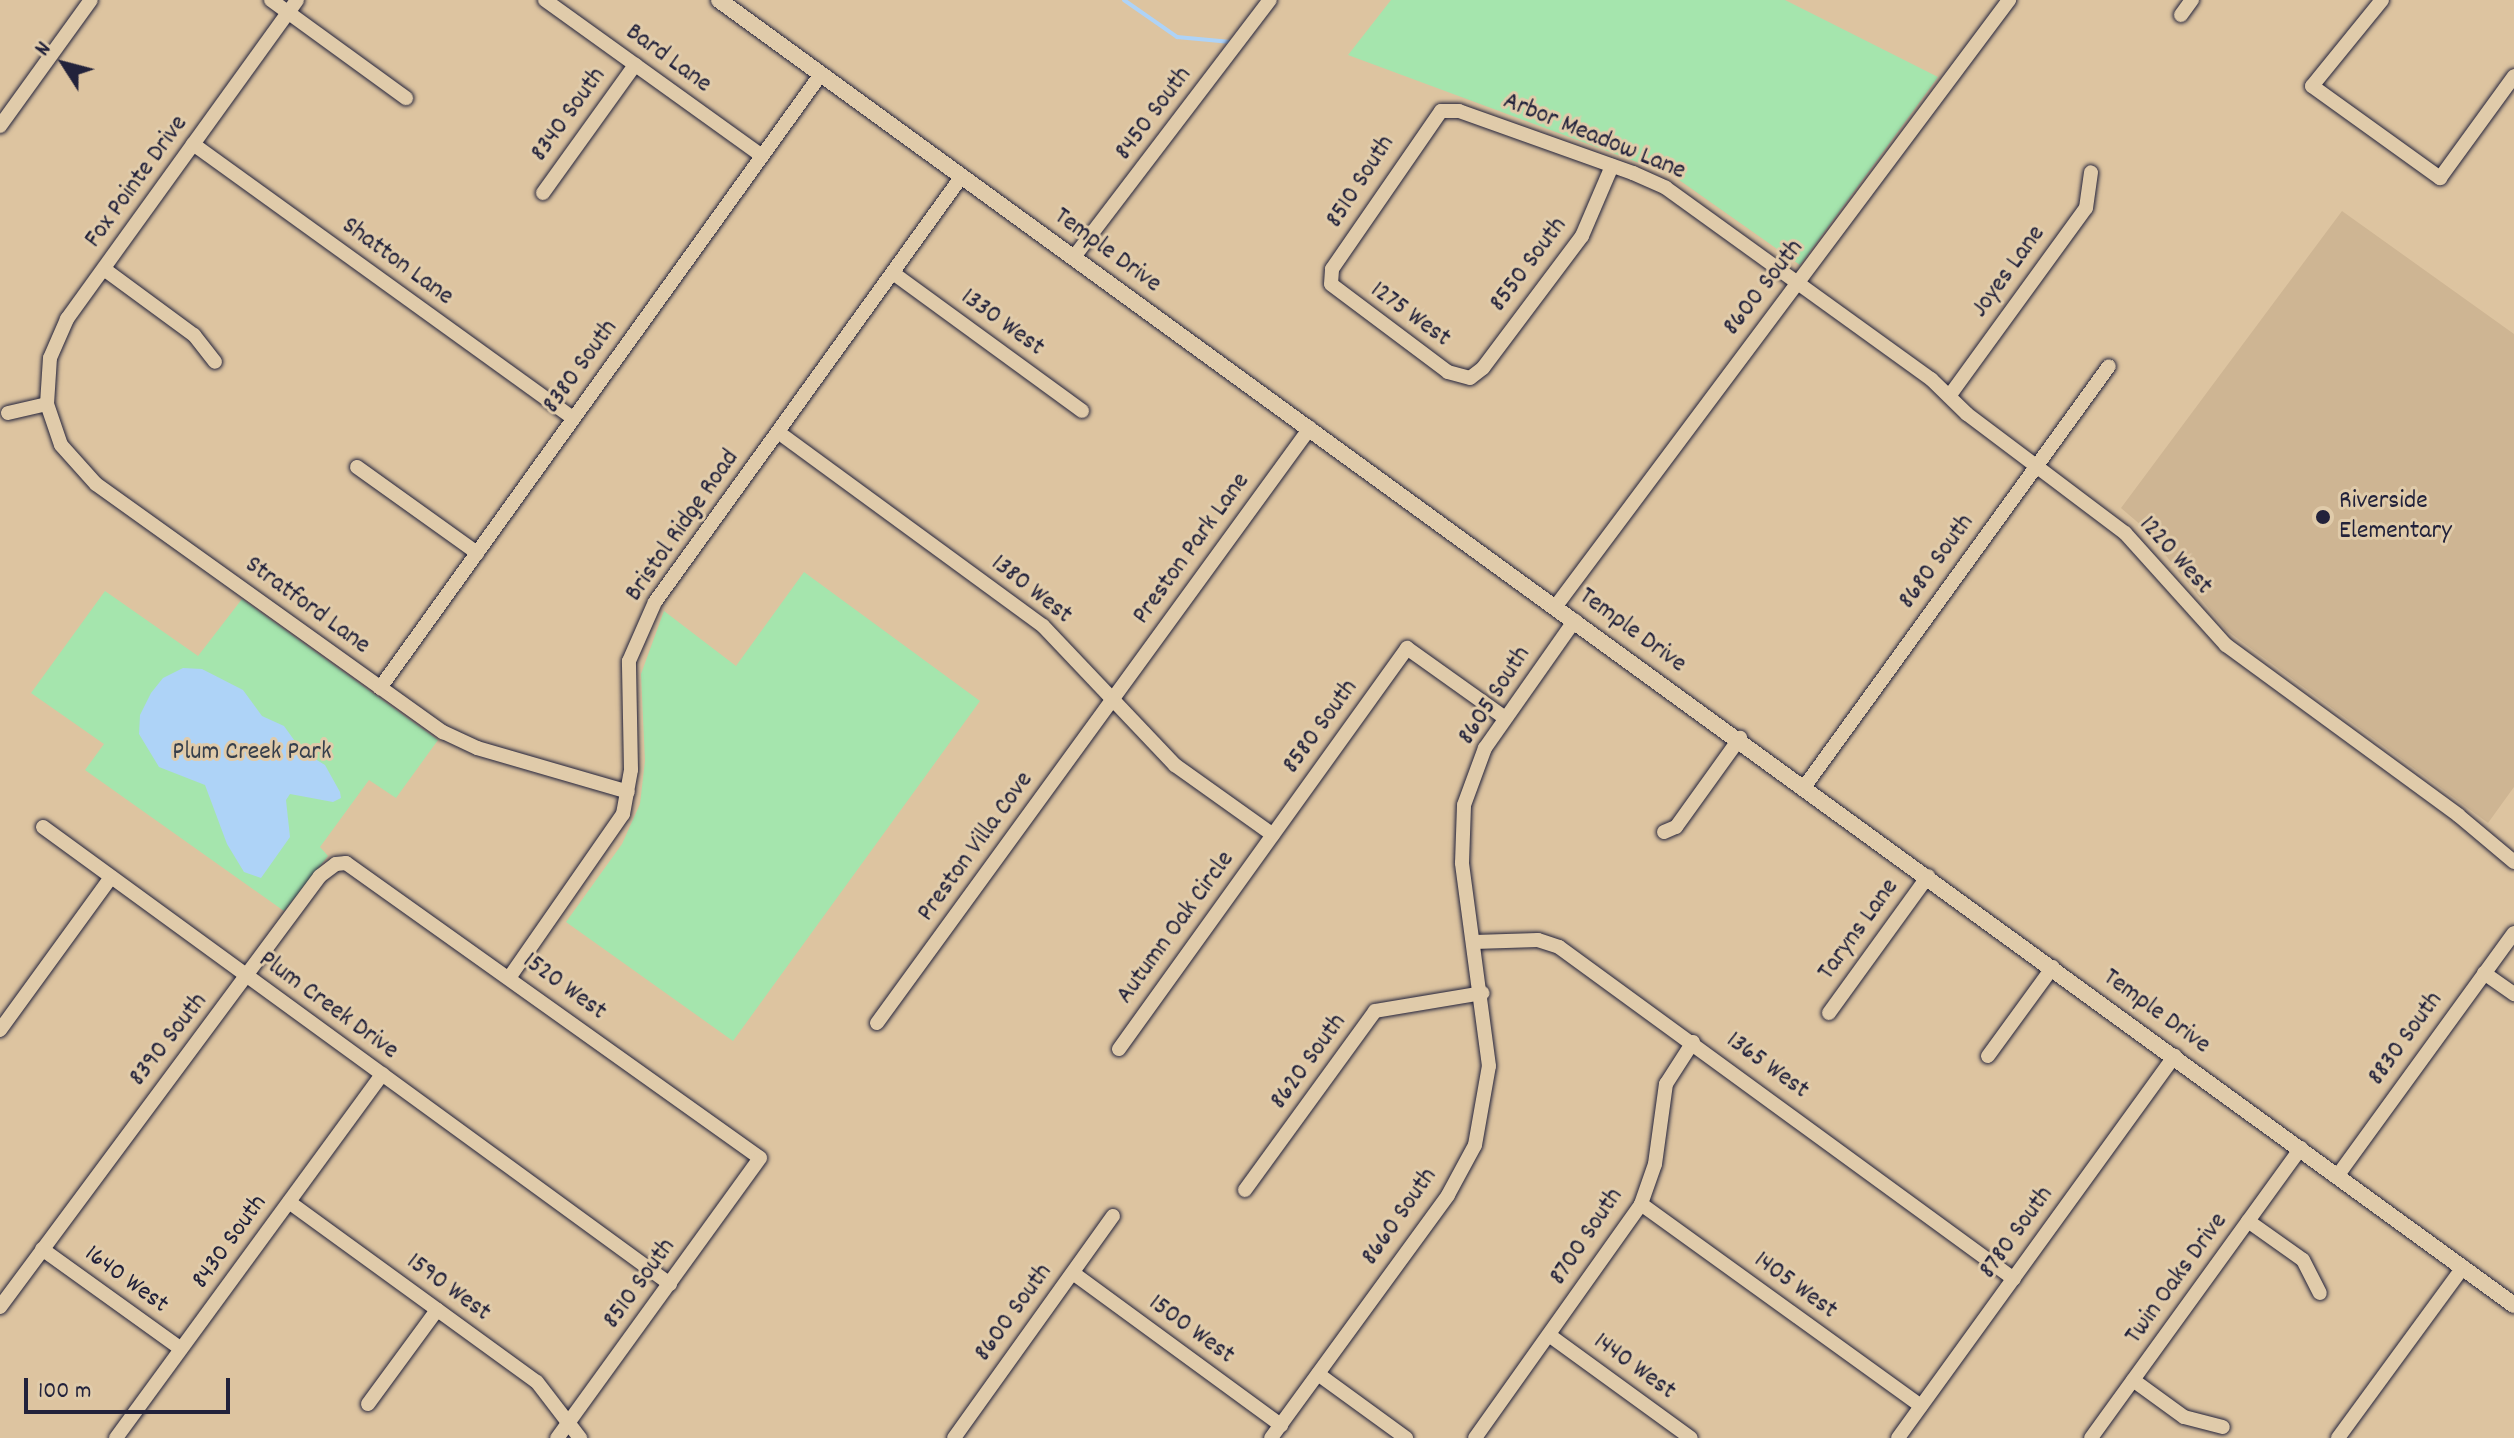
<!DOCTYPE html>
<style>
body{margin:0}
#map{position:relative;width:2514px;height:1438px;overflow:hidden;background:#ddc4a0;font-family:Dekko,sans-serif}
div>[style]{position:absolute}
.built>*{inset:0;background:#ceb593}
.green>*{inset:0;background:#a5e5ad}
.water>*{inset:0;background:#aed3f7}
.stream>*{height:4px;margin:-2px;padding:0 2px;transform-origin:2px;border-radius:2px;background:#aed3f7}
.roads{filter:drop-shadow(0 0 2px #22223b) drop-shadow(0 0 2px #22223b)}
.minor>*{height:14px;margin:-7px;padding:0 7px;transform-origin:7px;border-radius:7px;background:#e0cbaa}
.tertiary>*{height:16px;margin:-8px;padding:0 8px;transform-origin:8px;border-radius:8px;background:#e0cbaa}
.dots>*{width:22px;height:22px;translate:-50% -50%;box-sizing:border-box;border:4px solid #e0cbaa;border-radius:50%}
span{translate:-50% -50%;white-space:nowrap;text-align:center;line-height:1.15;-webkit-text-stroke:6px #e0cbaa;paint-order:stroke}
.street-label{font-size:26px;color:#22223b}
.poi-label{font-size:26px;color:#22223b}
.left{translate:0 -50%;text-align:left}
.park-label{font-size:26px;color:#363f4c}
.north{position:absolute;left:24px;top:24px;width:80px;height:80px;-webkit-text-stroke:6px #e0cbaa;paint-order:stroke;rotate:306deg;font-size:22px;font-weight:700;line-height:32px;text-align:center;color:#22223b}
.north::after{content:'';display:block;margin:auto;width:28px;height:36px;background:#22223b;clip-path:polygon(50% 0,100% 100%,50% 72%,0 100%)}
.scale{position:absolute;left:24px;top:1378px;width:206px;height:36px;box-sizing:border-box;border:4px solid #22223b;border-top:0;padding-left:10px;font-size:24px;line-height:28px;white-space:nowrap;color:#22223b;-webkit-text-stroke:6px #e0cbaa;paint-order:stroke}
</style>
<div id="map">
<div class="built">
<div style="clip-path:polygon(2342px 211px,2514px 334px,2514px 787px,2488px 823px,2226px 630px,2142px 526px,2121px 508px)"></div>
</div>
<div class="green">
<div style="clip-path:polygon(1391px 0,1785px 0,1938px 77px,1800px 265px,1672px 175px,1348px 55px)"></div>
<div style="clip-path:polygon(804px 572px,980px 701px,733px 1041px,566px 922px,622px 844px,640px 804px,645px 761px,641px 674px,664px 611px,736px 666px)"></div>
<div style="clip-path:polygon(105px 591px,198px 656px,242px 599px,438px 740px,396px 798px,369px 780px,320px 847px,328px 856px,284px 911px,85px 770px,104px 744px,31px 693px)"></div>
</div>
<div class="water">
<div style="clip-path:polygon(183px 668px,202px 669px,243px 690px,262px 716px,284px 726px,302px 751px,325px 765px,340px 792px,341px 798px,333px 802px,290px 794px,286px 800px,290px 837px,261px 878px,244px 872px,227px 844px,205px 785px,159px 767px,139px 734px,140px 715px,151px 693px,163px 678px)"></div>
</div>
<div class="stream">
<div style="left:1124px;top:0;width:65px;rotate:34.9deg"></div>
<div style="left:1177px;top:37px;width:54px;rotate:5.3deg"></div>
</div>
<div class="roads">
<div class="minor">
<div style="left:271px;top:0;width:167px;rotate:36deg"></div>
<div style="left:545px;top:0;width:267px;rotate:35.7deg"></div>
<div style="left:2382px;top:0;width:111px;rotate:129.1deg"></div>
<div style="left:2312px;top:86px;width:158px;rotate:35.7deg"></div>
<div style="left:2440px;top:178px;width:126px;rotate:-54deg"></div>
<div style="left:2181px;top:15px;width:19px;rotate:-54deg"></div>
<div style="left:0;top:126px;width:155px;rotate:-54.2deg"></div>
<div style="left:193px;top:144px;width:468px;rotate:35.8deg"></div>
<div style="left:1612px;top:166px;width:76px;rotate:113.2deg"></div>
<div style="left:1582px;top:236px;width:165px;rotate:126.9deg"></div>
<div style="left:1483px;top:368px;width:16px;rotate:142deg"></div>
<div style="left:1470px;top:378px;width:23px;rotate:-165deg"></div>
<div style="left:1448px;top:372px;width:146px;rotate:-143.1deg"></div>
<div style="left:1331px;top:284px;width:15px;rotate:-86deg"></div>
<div style="left:1332px;top:269px;width:192px;rotate:-55.4deg"></div>
<div style="left:1441px;top:111px;width:18px"></div>
<div style="left:1459px;top:111px;width:185px;rotate:19.6deg"></div>
<div style="left:1633px;top:173px;width:36px;rotate:24deg"></div>
<div style="left:1666px;top:188px;width:327px;rotate:35.8deg"></div>
<div style="left:1931px;top:379px;width:50px;rotate:44.2deg"></div>
<div style="left:1967px;top:414px;width:198px;rotate:37deg"></div>
<div style="left:2125px;top:533px;width:151px;rotate:48deg"></div>
<div style="left:2226px;top:645px;width:288px;rotate:36.2deg"></div>
<div style="left:2458px;top:815px;width:73px;rotate:40deg"></div>
<div style="left:543px;top:193px;width:158px;rotate:-54.3deg"></div>
<div style="left:1074px;top:257px;width:323px;rotate:-52.7deg"></div>
<div style="left:104px;top:269px;width:112px;rotate:36.3deg"></div>
<div style="left:194px;top:335px;width:34px;rotate:52deg"></div>
<div style="left:893px;top:273px;width:234px;rotate:36.1deg"></div>
<div style="left:1950px;top:395px;width:231px;rotate:-54deg"></div>
<div style="left:2086px;top:208px;width:36px;rotate:-82deg"></div>
<div style="left:47px;top:404px;width:46px;rotate:-86.3deg"></div>
<div style="left:50px;top:358px;width:43px;rotate:-66.4deg"></div>
<div style="left:67px;top:319px;width:393px;rotate:-54.2deg"></div>
<div style="left:8px;top:413px;width:40px;rotate:-13deg"></div>
<div style="left:47px;top:404px;width:43px;rotate:71.1deg"></div>
<div style="left:61px;top:445px;width:52px;rotate:48.1deg"></div>
<div style="left:96px;top:484px;width:427px;rotate:35.6deg"></div>
<div style="left:443px;top:732px;width:38px;rotate:25deg"></div>
<div style="left:477px;top:748px;width:157px;rotate:16.2deg"></div>
<div style="left:778px;top:432px;width:328px;rotate:36.2deg"></div>
<div style="left:1043px;top:626px;width:192px;rotate:46.5deg"></div>
<div style="left:1175px;top:765px;width:120px;rotate:35.5deg"></div>
<div style="left:357px;top:467px;width:148px;rotate:35.6deg"></div>
<div style="left:1556px;top:606px;width:757px;rotate:-53.22deg"></div>
<div style="left:380px;top:688px;width:756px;rotate:-54.31deg"></div>
<div style="left:1805px;top:786px;width:518px;rotate:-54.1deg"></div>
<div style="left:43px;top:827px;width:776px;rotate:36.09deg"></div>
<div style="left:1664px;top:832px;width:13px;rotate:-23deg"></div>
<div style="left:1676px;top:827px;width:110px;rotate:-54.3deg"></div>
<div style="left:1474px;top:942px;width:64px;rotate:-1.8deg"></div>
<div style="left:1538px;top:940px;width:22px;rotate:18deg"></div>
<div style="left:1559px;top:947px;width:563px;rotate:36.12deg"></div>
<div style="left:2484px;top:973px;width:37px;rotate:35deg"></div>
<div style="left:509px;top:978px;width:200px;rotate:-55.2deg"></div>
<div style="left:623px;top:814px;width:45px;rotate:-79.7deg"></div>
<div style="left:631px;top:770px;width:109px;rotate:-91.1deg"></div>
<div style="left:629px;top:661px;width:64px;rotate:-66.2deg"></div>
<div style="left:655px;top:602px;width:525px;rotate:-54.22deg"></div>
<div style="left:1829px;top:1013px;width:169px;rotate:-54.1deg"></div>
<div style="left:877px;top:1023px;width:736px;rotate:-53.96deg"></div>
<div style="left:0;top:1030px;width:189px;rotate:-54deg"></div>
<div style="left:1119px;top:1049px;width:494px;rotate:-54.3deg"></div>
<div style="left:1407px;top:648px;width:120px;rotate:35.5deg"></div>
<div style="left:1988px;top:1056px;width:110px;rotate:-53.9deg"></div>
<div style="left:2338px;top:1175px;width:299px;rotate:-54deg"></div>
<div style="left:1245px;top:1190px;width:221px;rotate:-54deg"></div>
<div style="left:1375px;top:1011px;width:109px;rotate:-9.5deg"></div>
<div style="left:289px;top:1202px;width:306px;rotate:36deg"></div>
<div style="left:537px;top:1382px;width:71px;rotate:52.5deg"></div>
<div style="left:1641px;top:1204px;width:345px;rotate:35.8deg"></div>
<div style="left:2248px;top:1221px;width:67px;rotate:35.3deg"></div>
<div style="left:2303px;top:1260px;width:37px;rotate:63deg"></div>
<div style="left:42px;top:1249px;width:171px;rotate:35.7deg"></div>
<div style="left:1073px;top:1273px;width:258px;rotate:36.2deg"></div>
<div style="left:0;top:1307px;width:537px;rotate:-53.41deg"></div>
<div style="left:320px;top:876px;width:20px;rotate:-37deg"></div>
<div style="left:336px;top:864px;width:10px;rotate:-6deg"></div>
<div style="left:346px;top:863px;width:508px;rotate:35.47deg"></div>
<div style="left:760px;top:1158px;width:346px;rotate:125.9deg"></div>
<div style="left:1549px;top:1335px;width:175px;rotate:36deg"></div>
<div style="left:1318px;top:1374px;width:109px;rotate:36deg"></div>
<div style="left:2133px;top:1380px;width:63px;rotate:36deg"></div>
<div style="left:2184px;top:1417px;width:40px;rotate:14.4deg"></div>
<div style="left:368px;top:1404px;width:117px;rotate:-53.7deg"></div>
<div style="left:116px;top:1438px;width:451px;rotate:-53.8deg"></div>
<div style="left:954px;top:1438px;width:273px;rotate:-54.4deg"></div>
<div style="left:1271px;top:1438px;width:301px;rotate:-53.9deg"></div>
<div style="left:1448px;top:1195px;width:57px;rotate:-61.6deg"></div>
<div style="left:1475px;top:1145px;width:80px;rotate:-80deg"></div>
<div style="left:1489px;top:1066px;width:205px;rotate:-97.6deg"></div>
<div style="left:1462px;top:863px;width:58px;rotate:-88deg"></div>
<div style="left:1464px;top:805px;width:61px;rotate:-69.8deg"></div>
<div style="left:1485px;top:748px;width:156px;rotate:-54.9deg"></div>
<div style="left:1475px;top:1438px;width:287px;rotate:-54.6deg"></div>
<div style="left:1641px;top:1204px;width:42px;rotate:-70.7deg"></div>
<div style="left:1655px;top:1164px;width:81px;rotate:-82.2deg"></div>
<div style="left:1666px;top:1084px;width:50px;rotate:-57.3deg"></div>
<div style="left:1898px;top:1438px;width:472px;rotate:-54.1deg"></div>
<div style="left:2091px;top:1438px;width:358px;rotate:-54.1deg"></div>
<div style="left:2338px;top:1438px;width:212px;rotate:-53.8deg"></div>
</div>
<div class="tertiary">
<div style="left:719px;top:0;width:2219px;rotate:36.02deg"></div>
</div>
</div>
<div class="dots">
<div style="left:2323px;top:517px;background:#22223b"></div>
</div>
<div class="street-label">
<span style="left:668px;top:59px;rotate:36deg">Bard Lane</span>
<span style="left:1154px;top:114px;rotate:-53deg">8450 South</span>
<span style="left:569px;top:115px;rotate:-54deg">8340 South</span>
<span style="left:1594px;top:137px;rotate:22deg">Arbor Meadow Lane</span>
<span style="left:137px;top:182px;rotate:-54deg">Fox Pointe Drive</span>
<span style="left:1361px;top:182px;rotate:-57deg">8510 South</span>
<span style="left:1107px;top:251px;rotate:36deg">Temple Drive</span>
<span style="left:397px;top:262px;rotate:36deg">Shatton Lane</span>
<span style="left:1529px;top:265px;rotate:-53deg">8550 South</span>
<span style="left:2009px;top:272px;rotate:-54deg">Joyes Lane</span>
<span style="left:1764px;top:288px;rotate:-52deg">8600 South</span>
<span style="left:1410px;top:315px;rotate:36deg">1275 West</span>
<span style="left:1002px;top:323px;rotate:36deg">1330 West</span>
<span style="left:581px;top:367px;rotate:-54deg">8380 South</span>
<span style="left:683px;top:526px;rotate:-55deg">Bristol Ridge Road</span>
<span style="left:1192px;top:549px;rotate:-54deg">Preston Park Lane</span>
<span style="left:2175px;top:556px;rotate:48deg">1220 West</span>
<span style="left:1937px;top:562px;rotate:-54deg">8680 South</span>
<span style="left:1031px;top:590px;rotate:38deg">1380 West</span>
<span style="left:307px;top:606px;rotate:36deg">Stratford Lane</span>
<span style="left:1632px;top:631px;rotate:36deg">Temple Drive</span>
<span style="left:1495px;top:696px;rotate:-57deg">8605 South</span>
<span style="left:1321px;top:727px;rotate:-54deg">8580 South</span>
<span style="left:976px;top:847px;rotate:-54deg">Preston Villa Cove</span>
<span style="left:1176px;top:928px;rotate:-54deg">Autumn Oak Circle</span>
<span style="left:1859px;top:930px;rotate:-54deg">Taryns Lane</span>
<span style="left:564px;top:987px;rotate:36deg">1520 West</span>
<span style="left:328px;top:1006px;rotate:36deg">Plum Creek Drive</span>
<span style="left:2156px;top:1012px;rotate:36deg">Temple Drive</span>
<span style="left:2406px;top:1039px;rotate:-54deg">8830 South</span>
<span style="left:169px;top:1040px;rotate:-52deg">8390 South</span>
<span style="left:1309px;top:1062px;rotate:-54deg">8620 South</span>
<span style="left:1767px;top:1066px;rotate:36deg">1365 West</span>
<span style="left:1400px;top:1217px;rotate:-55deg">8660 South</span>
<span style="left:2017px;top:1233px;rotate:-54deg">8780 South</span>
<span style="left:1587px;top:1237px;rotate:-56deg">8700 South</span>
<span style="left:230px;top:1242px;rotate:-54deg">8430 South</span>
<span style="left:2177px;top:1279px;rotate:-54deg">Twin Oaks Drive</span>
<span style="left:126px;top:1280px;rotate:36deg">1640 West</span>
<span style="left:640px;top:1284px;rotate:-54deg">8510 South</span>
<span style="left:1795px;top:1286px;rotate:36deg">1405 West</span>
<span style="left:448px;top:1288px;rotate:36deg">1590 West</span>
<span style="left:1014px;top:1313px;rotate:-54deg">8600 South</span>
<span style="left:1191px;top:1330px;rotate:36deg">1500 West</span>
<span style="left:1634px;top:1367px;rotate:36deg">1440 West</span>
</div>
<div class="poi-label">
<span class="left" style="left:2339px;top:517px">Riverside<br>Elementary</span>
</div>
<div class="park-label">
<span style="left:252px;top:753px">Plum Creek Park</span>
</div>
<div class="north">N</div>
<div class="scale">100 m</div>
</div>
